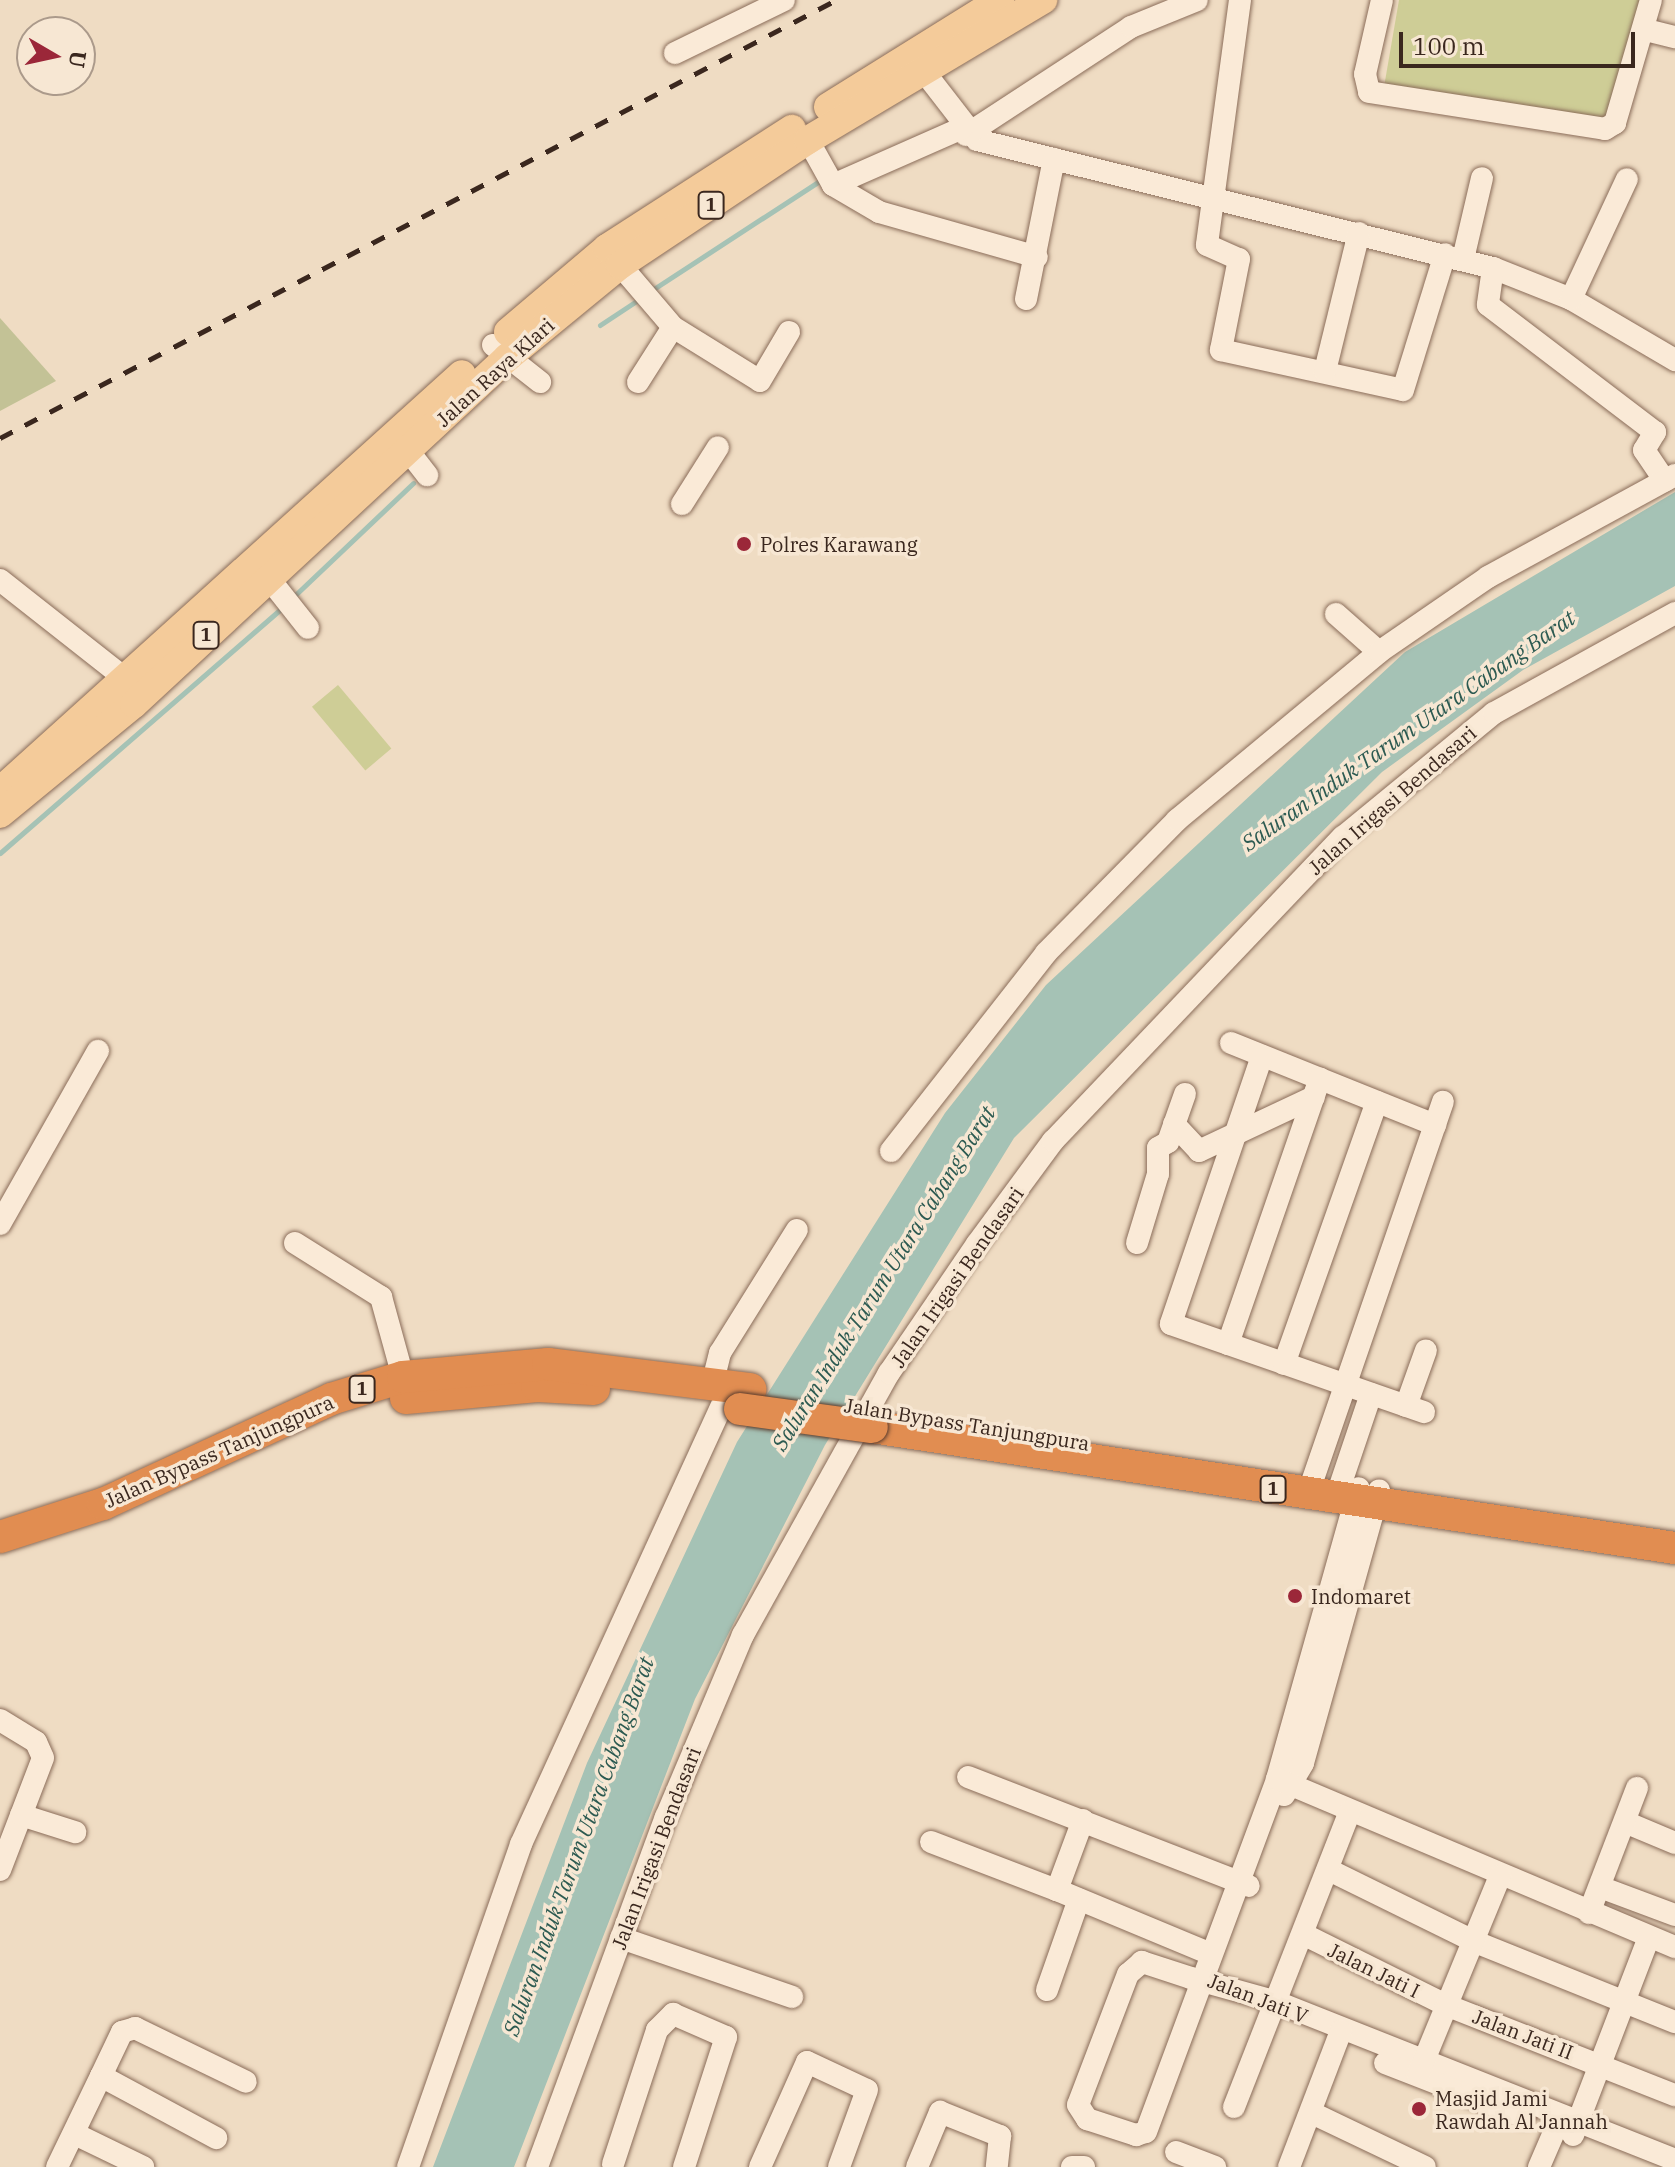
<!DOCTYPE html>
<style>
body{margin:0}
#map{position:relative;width:1675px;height:2167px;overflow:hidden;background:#efdcc3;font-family:"IBM Plex Serif",serif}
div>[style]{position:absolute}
.green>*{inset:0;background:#cecd96;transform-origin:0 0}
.cemetery>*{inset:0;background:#c3c296}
.water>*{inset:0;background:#a5c2b5}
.stream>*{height:5px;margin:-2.5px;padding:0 2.5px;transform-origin:2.5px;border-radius:2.5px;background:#a5c2b5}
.roads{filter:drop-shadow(0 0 2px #8a6c59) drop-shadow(0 0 2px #8a6c59)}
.minor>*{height:22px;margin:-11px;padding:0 11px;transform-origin:11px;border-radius:11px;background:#faead7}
.major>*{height:28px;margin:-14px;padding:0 14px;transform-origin:14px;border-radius:14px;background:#f4cb9a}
.highway>*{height:32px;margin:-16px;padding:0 16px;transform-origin:16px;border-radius:16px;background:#e18d51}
.rail>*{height:5px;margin-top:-2.5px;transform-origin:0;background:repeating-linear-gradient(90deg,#3a271e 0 14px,transparent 0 28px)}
.bridges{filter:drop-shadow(0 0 2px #583b2d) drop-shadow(0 0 2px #583b2d)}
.highway-bridge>*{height:32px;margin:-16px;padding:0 16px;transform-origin:16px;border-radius:16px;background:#e18d51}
.dots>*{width:22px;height:22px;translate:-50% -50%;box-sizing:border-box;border:4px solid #f7e7d3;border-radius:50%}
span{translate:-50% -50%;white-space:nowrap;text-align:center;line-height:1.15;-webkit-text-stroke:7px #f7e7d3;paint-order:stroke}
.shield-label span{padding:2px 6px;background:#f7e7d3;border:2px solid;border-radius:6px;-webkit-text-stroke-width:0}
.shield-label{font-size:18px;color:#3a271e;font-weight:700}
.street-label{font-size:20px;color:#3a271e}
.poi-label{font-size:20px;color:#3a271e}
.left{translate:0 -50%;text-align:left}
.water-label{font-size:22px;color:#2c5a51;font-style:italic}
.north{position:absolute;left:16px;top:16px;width:80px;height:80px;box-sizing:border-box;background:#f7e7d3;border:2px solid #ab9a8b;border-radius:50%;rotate:99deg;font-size:22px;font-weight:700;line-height:32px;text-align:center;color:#3a271e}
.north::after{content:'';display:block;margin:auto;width:28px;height:36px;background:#9b2739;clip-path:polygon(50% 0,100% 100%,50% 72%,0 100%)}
.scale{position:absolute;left:1399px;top:32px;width:236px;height:36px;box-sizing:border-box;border:4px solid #3a271e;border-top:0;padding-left:10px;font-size:24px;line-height:28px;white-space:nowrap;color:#3a271e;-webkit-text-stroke:6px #f7e7d3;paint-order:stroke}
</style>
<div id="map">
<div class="green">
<div style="clip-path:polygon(1399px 0,1651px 0,1615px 123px,1384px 87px)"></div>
<div style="left:338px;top:685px;width:83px;height:34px;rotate:50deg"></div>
</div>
<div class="cemetery">
<div style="clip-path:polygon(0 318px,56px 381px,0 411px)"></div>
</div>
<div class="water">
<div style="clip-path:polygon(1675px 492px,1675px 586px,1523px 670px,1382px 772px,1014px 1138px,825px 1445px,695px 1699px,514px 2167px,433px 2167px,587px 1763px,737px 1442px,945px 1113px,1046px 985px,1405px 652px)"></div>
</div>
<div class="stream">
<div style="left:649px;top:292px;width:205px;rotate:-33.1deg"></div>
<div style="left:600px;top:325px;width:49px;rotate:-33.4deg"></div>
<div style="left:292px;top:598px;width:167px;rotate:-43.5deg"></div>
<div style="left:0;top:853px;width:378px;rotate:-41deg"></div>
</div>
<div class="roads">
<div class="minor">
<div style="left:1240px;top:0;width:247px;rotate:97.7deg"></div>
<div style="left:1207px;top:245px;width:35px;rotate:24deg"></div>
<div style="left:1239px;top:259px;width:93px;rotate:101.2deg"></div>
<div style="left:1221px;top:350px;width:186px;rotate:12.4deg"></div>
<div style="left:1403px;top:390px;width:142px;rotate:-72.8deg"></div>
<div style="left:1382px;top:0;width:76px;rotate:102.9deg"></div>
<div style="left:1365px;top:74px;width:18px;rotate:77deg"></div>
<div style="left:1369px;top:92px;width:239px;rotate:8.9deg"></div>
<div style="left:1605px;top:129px;width:12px;rotate:-31deg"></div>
<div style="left:1615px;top:123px;width:128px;rotate:-73.7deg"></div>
<div style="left:1646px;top:30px;width:30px;rotate:14deg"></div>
<div style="left:675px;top:53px;width:121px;rotate:-25.9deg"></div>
<div style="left:915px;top:60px;width:101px;rotate:52.2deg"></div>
<div style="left:977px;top:140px;width:532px;rotate:13.93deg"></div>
<div style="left:1493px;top:268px;width:84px;rotate:21.7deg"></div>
<div style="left:1571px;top:299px;width:121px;rotate:30.4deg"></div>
<div style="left:966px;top:135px;width:197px;rotate:-33.2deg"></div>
<div style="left:1131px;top:27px;width:71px;rotate:-22.2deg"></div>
<div style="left:808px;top:140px;width:51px;rotate:60.9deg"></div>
<div style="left:833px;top:185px;width:53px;rotate:30.4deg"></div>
<div style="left:879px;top:212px;width:164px;rotate:15.9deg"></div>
<div style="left:833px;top:185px;width:141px;rotate:-23.8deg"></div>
<div style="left:1463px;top:259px;width:83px;rotate:-76.8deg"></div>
<div style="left:620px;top:265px;width:82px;rotate:49.5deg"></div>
<div style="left:673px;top:327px;width:102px;rotate:31.8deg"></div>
<div style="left:760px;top:381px;width:57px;rotate:-59.4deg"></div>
<div style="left:1493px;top:268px;width:37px;rotate:98deg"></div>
<div style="left:1488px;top:305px;width:210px;rotate:37.3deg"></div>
<div style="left:1655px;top:432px;width:21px;rotate:121deg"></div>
<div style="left:1644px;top:450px;width:37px;rotate:56deg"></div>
<div style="left:1026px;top:299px;width:143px;rotate:-78.7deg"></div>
<div style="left:1571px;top:299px;width:132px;rotate:-65deg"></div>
<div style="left:493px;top:345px;width:60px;rotate:38.2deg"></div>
<div style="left:1325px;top:371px;width:142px;rotate:-76.2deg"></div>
<div style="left:638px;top:382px;width:65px;rotate:-57.5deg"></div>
<div style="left:399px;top:439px;width:46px;rotate:52.1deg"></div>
<div style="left:682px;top:504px;width:67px;rotate:-57.7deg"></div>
<div style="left:267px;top:576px;width:66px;rotate:51.7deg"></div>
<div style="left:0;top:580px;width:155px;rotate:38.2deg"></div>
<div style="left:122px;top:676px;width:17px;rotate:66deg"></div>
<div style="left:1336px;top:614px;width:57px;rotate:41.5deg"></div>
<div style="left:1231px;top:1043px;width:220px;rotate:21.9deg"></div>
<div style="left:1262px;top:1056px;width:283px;rotate:108.8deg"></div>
<div style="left:1171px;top:1324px;width:268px;rotate:19.2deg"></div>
<div style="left:1174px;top:1124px;width:37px;rotate:47deg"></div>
<div style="left:1199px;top:1151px;width:127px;rotate:-25.2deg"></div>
<div style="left:891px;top:1151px;width:251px;rotate:-51.9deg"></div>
<div style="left:1046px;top:953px;width:187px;rotate:-45.4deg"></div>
<div style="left:1177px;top:820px;width:263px;rotate:-39.7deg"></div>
<div style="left:1379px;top:652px;width:132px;rotate:-34.5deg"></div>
<div style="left:1488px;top:577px;width:213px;rotate:-28.6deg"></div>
<div style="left:0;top:1224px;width:199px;rotate:-60.5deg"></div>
<div style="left:295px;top:1243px;width:102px;rotate:32.1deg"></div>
<div style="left:381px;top:1297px;width:83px;rotate:74.6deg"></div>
<div style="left:1137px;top:1243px;width:72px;rotate:-73.1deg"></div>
<div style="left:1158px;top:1174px;width:26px;rotate:-90deg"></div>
<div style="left:1158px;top:1148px;width:12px;rotate:-31deg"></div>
<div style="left:1168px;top:1142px;width:51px;rotate:-70.5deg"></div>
<div style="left:1228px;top:1344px;width:281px;rotate:-70.9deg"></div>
<div style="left:1284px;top:1364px;width:278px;rotate:-70.5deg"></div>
<div style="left:712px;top:1385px;width:33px;rotate:-76deg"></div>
<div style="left:720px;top:1353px;width:145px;rotate:-58deg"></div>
<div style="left:1406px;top:1406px;width:59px;rotate:-70.3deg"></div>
<div style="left:1313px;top:1479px;width:399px;rotate:-71deg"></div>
<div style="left:1341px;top:1483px;width:94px;rotate:-71.4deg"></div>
<div style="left:0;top:1720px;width:42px;rotate:31.4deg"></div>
<div style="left:36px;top:1742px;width:17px;rotate:66deg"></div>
<div style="left:43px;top:1758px;width:120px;rotate:111deg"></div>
<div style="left:968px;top:1777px;width:301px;rotate:21.2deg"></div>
<div style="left:1277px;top:1779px;width:302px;rotate:-74.3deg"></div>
<div style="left:1284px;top:1795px;width:37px;rotate:-59deg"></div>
<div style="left:1303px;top:1763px;width:283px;rotate:-74.4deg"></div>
<div style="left:21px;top:1815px;width:57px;rotate:17.5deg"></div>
<div style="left:1083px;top:1820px;width:75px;rotate:110.4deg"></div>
<div style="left:1057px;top:1890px;width:164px;rotate:22.6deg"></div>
<div style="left:1625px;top:1822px;width:54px;rotate:22.8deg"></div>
<div style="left:931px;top:1842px;width:135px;rotate:20.9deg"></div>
<div style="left:1329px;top:1870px;width:161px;rotate:26.2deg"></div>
<div style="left:1473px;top:1941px;width:218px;rotate:21.9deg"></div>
<div style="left:1600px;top:1887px;width:80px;rotate:20.5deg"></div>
<div style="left:1589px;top:1913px;width:134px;rotate:-69deg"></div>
<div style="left:1303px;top:1934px;width:160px;rotate:26.4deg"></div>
<div style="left:1446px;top:2005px;width:246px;rotate:21.5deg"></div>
<div style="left:621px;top:1938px;width:181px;rotate:19deg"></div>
<div style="left:1191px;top:1978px;width:52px;rotate:-161.9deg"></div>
<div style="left:1142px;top:1962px;width:18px;rotate:139deg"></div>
<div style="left:1128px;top:1974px;width:140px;rotate:110.9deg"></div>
<div style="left:1078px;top:2105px;width:17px;rotate:57deg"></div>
<div style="left:1087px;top:2119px;width:52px;rotate:18.1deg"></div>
<div style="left:1136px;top:2135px;width:10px;rotate:-17deg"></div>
<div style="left:1146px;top:2132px;width:377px;rotate:-69.6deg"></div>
<div style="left:1277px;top:1779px;width:432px;rotate:22.9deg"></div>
<div style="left:1191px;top:1978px;width:86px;rotate:15.5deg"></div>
<div style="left:1274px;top:2001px;width:431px;rotate:21.6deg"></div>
<div style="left:1047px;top:1990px;width:96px;rotate:-70.6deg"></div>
<div style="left:1385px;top:2063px;width:149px;rotate:21.2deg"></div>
<div style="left:1418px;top:2075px;width:215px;rotate:-67.6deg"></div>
<div style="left:101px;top:2076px;width:49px;rotate:-64.5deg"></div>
<div style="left:122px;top:2032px;width:14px;rotate:-17deg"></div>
<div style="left:135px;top:2028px;width:123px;rotate:25.9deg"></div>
<div style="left:1234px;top:2107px;width:318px;rotate:-68.6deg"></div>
<div style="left:1312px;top:2113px;width:125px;rotate:25.5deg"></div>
<div style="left:75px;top:2134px;width:76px;rotate:25.9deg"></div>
<div style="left:1573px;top:2135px;width:212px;rotate:-69deg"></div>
<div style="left:1176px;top:2152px;width:42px;rotate:21deg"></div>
<div style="left:613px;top:2164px;width:141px;rotate:-71.8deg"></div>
<div style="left:657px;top:2030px;width:23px;rotate:-45deg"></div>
<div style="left:673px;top:2014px;width:58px;rotate:23.5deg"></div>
<div style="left:726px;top:2037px;width:137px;rotate:107.9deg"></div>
<div style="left:57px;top:2167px;width:101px;rotate:-64.2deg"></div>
<div style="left:101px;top:2076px;width:131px;rotate:28.3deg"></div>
<div style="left:408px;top:2167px;width:342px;rotate:-70.7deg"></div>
<div style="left:521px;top:1844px;width:481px;rotate:-65.4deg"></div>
<div style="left:537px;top:2167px;width:373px;rotate:-69.8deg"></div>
<div style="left:666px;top:1817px;width:198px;rotate:-67.1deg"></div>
<div style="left:743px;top:1635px;width:300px;rotate:-60.9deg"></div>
<div style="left:889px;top:1373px;width:156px;rotate:-55.7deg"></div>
<div style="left:977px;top:1244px;width:128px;rotate:-53.6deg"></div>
<div style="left:1053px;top:1141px;width:420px;rotate:-46.4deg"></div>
<div style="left:1343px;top:837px;width:195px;rotate:-39.4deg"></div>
<div style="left:1494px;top:713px;width:207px;rotate:-28.9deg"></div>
<div style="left:760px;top:2167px;width:115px;rotate:-65.9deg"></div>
<div style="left:807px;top:2062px;width:66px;rotate:25deg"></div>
<div style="left:867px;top:2090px;width:82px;rotate:110deg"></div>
<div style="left:917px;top:2167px;width:60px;rotate:-67.3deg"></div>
<div style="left:940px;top:2112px;width:65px;rotate:21.8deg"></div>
<div style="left:1000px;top:2136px;width:31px;rotate:96deg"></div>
<div style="left:1072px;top:2167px;width:12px"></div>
<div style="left:1289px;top:2167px;width:146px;rotate:-69.1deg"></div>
<div style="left:1539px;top:2167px;width:56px;rotate:-66.7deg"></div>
</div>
<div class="major">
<div style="left:828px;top:107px;width:203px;rotate:-31.9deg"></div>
<div style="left:508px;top:332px;width:130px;rotate:-40.3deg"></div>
<div style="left:607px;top:248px;width:220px;rotate:-32.8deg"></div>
<div style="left:0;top:791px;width:622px;rotate:-42.07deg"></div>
<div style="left:0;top:814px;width:173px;rotate:-39.4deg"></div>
<div style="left:134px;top:704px;width:510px;rotate:-42.86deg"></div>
<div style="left:508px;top:357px;width:145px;rotate:-39.4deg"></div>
<div style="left:620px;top:265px;width:226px;rotate:-33.6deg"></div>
<div style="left:808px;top:140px;width:274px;rotate:-30.8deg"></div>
</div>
<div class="highway">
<div style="left:406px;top:1398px;width:132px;rotate:-5.2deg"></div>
<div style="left:537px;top:1386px;width:57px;rotate:3deg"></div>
<div style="left:872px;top:1427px;width:812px;rotate:8.57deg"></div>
<div style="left:0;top:1537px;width:108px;rotate:-17.8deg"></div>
<div style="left:103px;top:1504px;width:251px;rotate:-24.7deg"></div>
<div style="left:331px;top:1399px;width:75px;rotate:-17deg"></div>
<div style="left:403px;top:1377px;width:146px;rotate:-5.1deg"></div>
<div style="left:548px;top:1364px;width:204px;rotate:7.1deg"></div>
</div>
</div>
<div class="rail">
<div style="left:0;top:438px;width:944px;rotate:-27.65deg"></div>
</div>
<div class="bridges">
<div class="highway-bridge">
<div style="left:740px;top:1409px;width:133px;rotate:7.8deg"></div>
</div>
</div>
<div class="dots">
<div style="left:744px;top:544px;background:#9b2739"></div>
<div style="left:1295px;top:1596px;background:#9b2739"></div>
<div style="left:1419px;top:2109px;background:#9b2739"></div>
</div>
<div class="shield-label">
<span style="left:711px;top:205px">1</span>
<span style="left:206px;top:635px">1</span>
<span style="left:362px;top:1389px">1</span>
<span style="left:1273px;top:1489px">1</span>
</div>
<div class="street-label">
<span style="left:495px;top:372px;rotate:-42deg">Jalan Raya Klari</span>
<span style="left:1392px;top:800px;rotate:-41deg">Jalan Irigasi Bendasari</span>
<span style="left:957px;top:1277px;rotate:-55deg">Jalan Irigasi Bendasari</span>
<span style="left:967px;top:1424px;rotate:9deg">Jalan Bypass Tanjungpura</span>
<span style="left:219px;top:1451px;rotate:-24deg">Jalan Bypass Tanjungpura</span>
<span style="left:656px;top:1848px;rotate:-69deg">Jalan Irigasi Bendasari</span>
<span style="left:1374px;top:1970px;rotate:26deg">Jalan Jati I</span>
<span style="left:1258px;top:1998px;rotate:21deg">Jalan Jati V</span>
<span style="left:1523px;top:2034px;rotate:21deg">Jalan Jati II</span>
</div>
<div class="poi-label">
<span class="left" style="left:760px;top:544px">Polres Karawang</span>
<span class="left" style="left:1311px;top:1596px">Indomaret</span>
<span class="left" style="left:1435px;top:2110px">Masjid Jami<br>Rawdah Al Jannah</span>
</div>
<div class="water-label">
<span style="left:1408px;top:730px;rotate:-35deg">Saluran Induk Tarum Utara Cabang Barat</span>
<span style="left:883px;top:1278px;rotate:-58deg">Saluran Induk Tarum Utara Cabang Barat</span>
<span style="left:578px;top:1846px;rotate:-70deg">Saluran Induk Tarum Utara Cabang Barat</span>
</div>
<div class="north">U</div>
<div class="scale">100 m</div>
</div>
